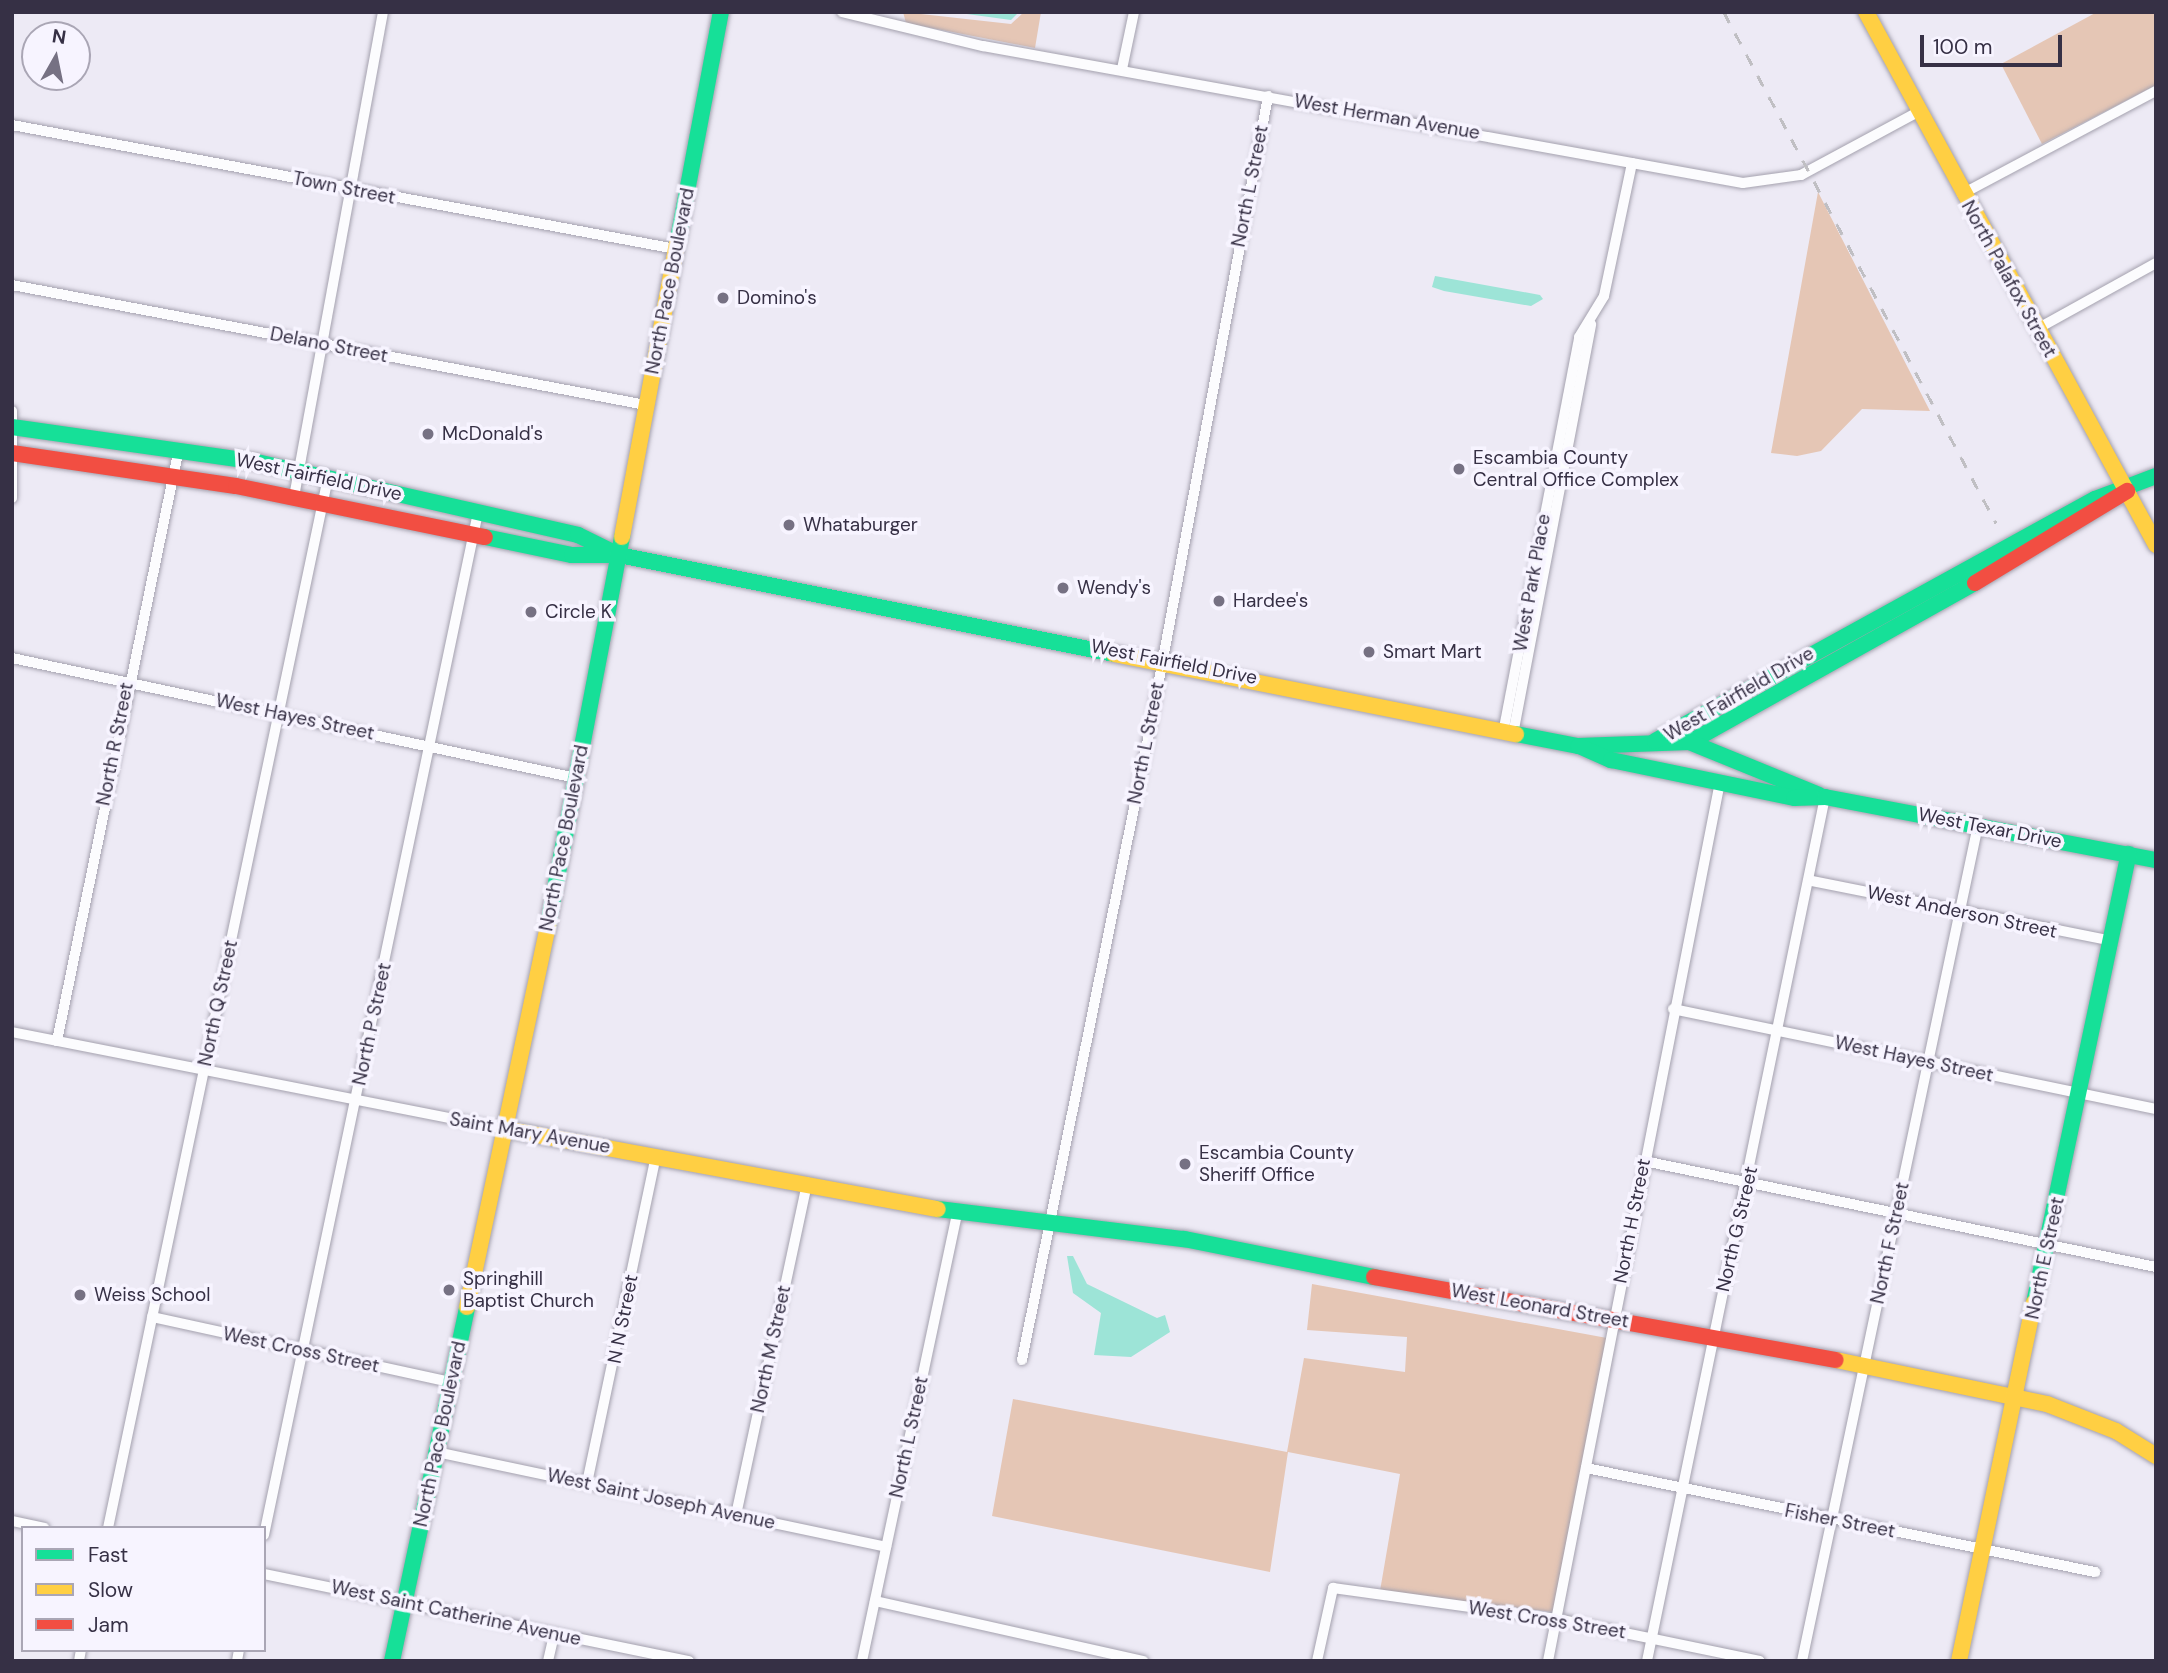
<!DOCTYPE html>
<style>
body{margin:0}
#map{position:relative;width:2168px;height:1673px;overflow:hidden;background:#edeaf5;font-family:"DM Sans",sans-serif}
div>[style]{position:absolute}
.green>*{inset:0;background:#e5c6b5}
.water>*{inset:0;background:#9de4d7}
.roads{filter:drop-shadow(0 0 2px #a4a1ae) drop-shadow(0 0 2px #a4a1ae)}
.street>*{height:10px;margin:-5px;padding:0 5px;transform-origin:5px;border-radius:5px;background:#fcfcfe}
.fast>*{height:16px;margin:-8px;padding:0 8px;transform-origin:8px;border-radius:8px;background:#16e098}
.slow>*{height:16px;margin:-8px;padding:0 8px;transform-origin:8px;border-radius:8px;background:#ffcf43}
.jam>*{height:16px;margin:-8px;padding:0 8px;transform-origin:8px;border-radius:8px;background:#f24e42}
.rail>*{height:2.5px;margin-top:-1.25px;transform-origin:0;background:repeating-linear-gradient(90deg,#c0bfc3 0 12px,transparent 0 24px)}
.dots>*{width:19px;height:19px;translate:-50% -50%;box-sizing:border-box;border:4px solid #f7f4ff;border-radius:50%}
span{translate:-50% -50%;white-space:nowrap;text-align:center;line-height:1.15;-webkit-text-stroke:7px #f7f4ff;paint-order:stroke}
.street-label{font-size:19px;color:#363045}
.poi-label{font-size:19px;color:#363045}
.left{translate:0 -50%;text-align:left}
.frame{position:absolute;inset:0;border:14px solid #363045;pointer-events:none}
.legend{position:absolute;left:21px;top:1526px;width:245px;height:126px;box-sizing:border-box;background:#f7f4ff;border:2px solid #aaa6b5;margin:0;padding:9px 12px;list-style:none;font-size:21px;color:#363045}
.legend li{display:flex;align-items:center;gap:14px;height:35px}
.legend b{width:35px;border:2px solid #aaa6b5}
.north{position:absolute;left:21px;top:21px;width:70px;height:70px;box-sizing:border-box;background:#f7f4ff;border:2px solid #aaa6b5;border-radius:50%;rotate:9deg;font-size:19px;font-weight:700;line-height:28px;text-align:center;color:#363045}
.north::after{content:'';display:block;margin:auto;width:24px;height:32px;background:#767183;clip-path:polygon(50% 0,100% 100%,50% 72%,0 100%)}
.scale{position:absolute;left:1920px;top:35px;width:142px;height:32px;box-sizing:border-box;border:4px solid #363045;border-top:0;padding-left:9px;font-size:21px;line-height:24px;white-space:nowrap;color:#363045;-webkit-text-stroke:5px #f7f4ff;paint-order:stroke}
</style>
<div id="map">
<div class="green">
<div style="clip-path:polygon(903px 12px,1011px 24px,1024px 12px,1041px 12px,1035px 48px,906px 23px)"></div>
<div style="clip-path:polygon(2097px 12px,2156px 12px,2156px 85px,2042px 144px,2001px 64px)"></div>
<div style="clip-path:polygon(1818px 192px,1930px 411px,1862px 409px,1821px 451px,1797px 456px,1771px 453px)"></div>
<div style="clip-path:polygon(1312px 1284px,1607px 1338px,1553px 1612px,1380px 1591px,1400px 1474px,1288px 1452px,1270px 1572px,992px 1516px,1013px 1399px,1287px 1452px,1304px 1358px,1405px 1372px,1407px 1337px,1307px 1330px)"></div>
</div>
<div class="water">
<div style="clip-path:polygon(952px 12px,1019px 12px,1011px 20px)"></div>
<div style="clip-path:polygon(1435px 276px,1540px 295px,1543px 299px,1531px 306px,1444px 291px,1432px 287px)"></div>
<div style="clip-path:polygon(1067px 1256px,1073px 1256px,1087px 1284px,1157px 1318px,1165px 1315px,1170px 1332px,1131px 1357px,1094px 1355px,1101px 1313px,1073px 1293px)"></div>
</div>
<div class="roads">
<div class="street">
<div style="left:842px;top:12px;width:145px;rotate:13.6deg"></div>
<div style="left:983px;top:46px;width:772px;rotate:10.22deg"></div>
<div style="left:1743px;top:183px;width:59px;rotate:-7.9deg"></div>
<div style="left:1801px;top:175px;width:133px;rotate:-28.3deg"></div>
<div style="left:1122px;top:69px;width:58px;rotate:-78.1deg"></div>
<div style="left:12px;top:125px;width:675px;rotate:10.58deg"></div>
<div style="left:1962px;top:194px;width:220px;rotate:-28deg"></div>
<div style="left:12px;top:285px;width:645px;rotate:10.72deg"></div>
<div style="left:2037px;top:329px;width:136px;rotate:-29deg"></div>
<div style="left:12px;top:411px;width:87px;rotate:90deg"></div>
<div style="left:294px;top:497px;width:493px;rotate:-79.6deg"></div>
<div style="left:12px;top:658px;width:577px;rotate:12.01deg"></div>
<div style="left:1504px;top:728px;width:398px;rotate:-79.1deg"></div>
<div style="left:1579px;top:337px;width:48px;rotate:-58.6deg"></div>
<div style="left:1604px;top:296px;width:136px;rotate:-78.1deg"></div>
<div style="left:1514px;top:729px;width:412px;rotate:-79.2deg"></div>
<div style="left:1812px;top:881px;width:306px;rotate:11.3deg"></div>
<div style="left:1673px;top:1009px;width:493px;rotate:11.7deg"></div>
<div style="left:12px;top:1032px;width:502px;rotate:11.13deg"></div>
<div style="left:57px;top:1041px;width:605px;rotate:-78.37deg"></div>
<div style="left:1644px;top:1161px;width:523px;rotate:11.7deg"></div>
<div style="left:152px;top:1317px;width:306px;rotate:12.3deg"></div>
<div style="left:1022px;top:1360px;width:639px;rotate:-78.53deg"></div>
<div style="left:1149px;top:734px;width:649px;rotate:-79.43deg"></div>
<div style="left:436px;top:1452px;width:460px;rotate:11.9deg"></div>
<div style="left:1586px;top:1468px;width:520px;rotate:11.55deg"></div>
<div style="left:587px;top:1483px;width:335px;rotate:-78.1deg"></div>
<div style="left:736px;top:1515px;width:340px;rotate:-77.9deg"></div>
<div style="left:12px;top:1521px;width:33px;rotate:12deg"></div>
<div style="left:108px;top:1528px;width:1073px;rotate:-78.17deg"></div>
<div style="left:264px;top:1535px;width:1045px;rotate:-78.18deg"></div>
<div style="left:264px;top:1574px;width:434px;rotate:11.6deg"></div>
<div style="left:875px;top:1601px;width:275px;rotate:12.6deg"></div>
<div style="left:79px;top:1661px;width:11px;rotate:-80deg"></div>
<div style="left:237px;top:1661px;width:11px;rotate:-80deg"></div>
<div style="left:548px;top:1661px;width:28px;rotate:-77deg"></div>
<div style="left:862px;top:1661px;width:458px;rotate:-78deg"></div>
<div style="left:1317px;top:1661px;width:75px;rotate:-77.6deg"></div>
<div style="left:1333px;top:1588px;width:226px;rotate:7.9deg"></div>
<div style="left:1557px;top:1619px;width:207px;rotate:11.7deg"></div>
<div style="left:1548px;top:1661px;width:896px;rotate:-78.93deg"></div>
<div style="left:1647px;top:1661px;width:882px;rotate:-78.36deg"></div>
<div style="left:1802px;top:1661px;width:854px;rotate:-78.11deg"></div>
</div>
<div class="fast">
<div style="left:678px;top:239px;width:231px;rotate:-79.3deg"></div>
<div style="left:12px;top:427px;width:247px;rotate:8.1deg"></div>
<div style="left:257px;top:462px;width:329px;rotate:12.8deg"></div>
<div style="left:578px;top:535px;width:39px;rotate:26deg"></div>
<div style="left:485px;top:537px;width:89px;rotate:11.7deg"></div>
<div style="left:572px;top:555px;width:47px"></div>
<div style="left:619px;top:555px;width:505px;rotate:11.31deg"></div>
<div style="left:1516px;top:734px;width:63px;rotate:11deg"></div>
<div style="left:1578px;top:746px;width:112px;rotate:-2deg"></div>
<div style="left:1690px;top:742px;width:326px;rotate:-29.2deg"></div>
<div style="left:1682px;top:739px;width:148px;rotate:22.2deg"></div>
<div style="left:1655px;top:741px;width:502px;rotate:-28.81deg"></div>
<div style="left:2095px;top:499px;width:65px;rotate:-20.7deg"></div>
<div style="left:1579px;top:746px;width:35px;rotate:24deg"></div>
<div style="left:1611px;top:760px;width:187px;rotate:11.7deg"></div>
<div style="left:1794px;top:798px;width:31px;rotate:-2deg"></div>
<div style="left:1825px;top:797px;width:337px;rotate:10.8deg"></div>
<div style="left:548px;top:925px;width:395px;rotate:-79.2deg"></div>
<div style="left:938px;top:1209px;width:248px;rotate:7deg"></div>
<div style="left:1184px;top:1239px;width:194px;rotate:11.3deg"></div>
<div style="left:2034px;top:1303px;width:459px;rotate:-78.1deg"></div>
<div style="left:392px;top:1661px;width:362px;rotate:-78deg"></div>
</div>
<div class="slow">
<div style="left:1866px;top:12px;width:607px;rotate:61.45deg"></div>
<div style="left:622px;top:537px;width:303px;rotate:-79.4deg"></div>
<div style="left:1114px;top:654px;width:410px;rotate:11.3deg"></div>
<div style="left:505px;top:1129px;width:440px;rotate:10.5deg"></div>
<div style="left:467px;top:1307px;width:390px;rotate:-78deg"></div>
<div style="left:1836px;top:1360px;width:216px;rotate:11.8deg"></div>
<div style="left:2047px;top:1404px;width:74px;rotate:21.4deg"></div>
<div style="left:2116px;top:1431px;width:47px;rotate:32deg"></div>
<div style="left:1959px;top:1661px;width:366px;rotate:-78.2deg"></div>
</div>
<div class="jam">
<div style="left:12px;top:453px;width:226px;rotate:8.4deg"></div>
<div style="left:236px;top:486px;width:254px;rotate:11.6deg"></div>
<div style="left:1975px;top:583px;width:178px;rotate:-31.2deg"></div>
<div style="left:1374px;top:1277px;width:469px;rotate:10.2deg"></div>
</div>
</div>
<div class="rail">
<div style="left:1724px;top:12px;width:579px;rotate:61.97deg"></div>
</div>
<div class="dots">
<div style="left:723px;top:298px;background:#767183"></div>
<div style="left:428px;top:434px;background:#767183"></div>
<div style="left:1459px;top:469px;background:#767183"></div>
<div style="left:789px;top:525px;background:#767183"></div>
<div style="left:1063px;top:588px;background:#767183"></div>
<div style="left:1219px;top:601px;background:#767183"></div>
<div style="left:531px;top:612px;background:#767183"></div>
<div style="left:1369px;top:652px;background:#767183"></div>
<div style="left:1185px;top:1164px;background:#767183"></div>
<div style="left:449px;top:1290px;background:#767183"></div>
<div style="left:80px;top:1295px;background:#767183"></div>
</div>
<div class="street-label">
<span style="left:1387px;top:117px;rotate:10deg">West Herman Avenue</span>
<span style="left:1250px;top:186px;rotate:-79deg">North L Street</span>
<span style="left:344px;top:188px;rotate:11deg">Town Street</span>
<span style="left:2009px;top:279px;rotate:61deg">North Palafox Street</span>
<span style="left:670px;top:281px;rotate:-79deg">North Pace Boulevard</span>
<span style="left:329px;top:345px;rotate:11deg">Delano Street</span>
<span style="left:319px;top:477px;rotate:12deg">West Fairfield Drive</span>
<span style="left:1532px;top:583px;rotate:-80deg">West Park Place</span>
<span style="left:1174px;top:662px;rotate:11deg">West Fairfield Drive</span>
<span style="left:1739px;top:694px;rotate:-30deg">West Fairfield Drive</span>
<span style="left:295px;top:717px;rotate:12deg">West Hayes Street</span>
<span style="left:1146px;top:743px;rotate:-79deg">North L Street</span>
<span style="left:115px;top:744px;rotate:-79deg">North R Street</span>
<span style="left:1990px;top:828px;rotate:11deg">West Texar Drive</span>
<span style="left:564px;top:838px;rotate:-79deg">North Pace Boulevard</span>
<span style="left:1962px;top:912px;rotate:12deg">West Anderson Street</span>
<span style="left:218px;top:1003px;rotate:-78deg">North Q Street</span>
<span style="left:372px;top:1024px;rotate:-78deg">North P Street</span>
<span style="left:1914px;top:1059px;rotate:12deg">West Hayes Street</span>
<span style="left:530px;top:1133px;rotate:10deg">Saint Mary Avenue</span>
<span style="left:1632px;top:1221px;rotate:-79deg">North H Street</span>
<span style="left:1737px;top:1229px;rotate:-77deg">North G Street</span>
<span style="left:1890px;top:1243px;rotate:-78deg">North F Street</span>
<span style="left:2045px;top:1258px;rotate:-78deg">North E Street</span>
<span style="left:1540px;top:1306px;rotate:10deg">West Leonard Street</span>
<span style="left:623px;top:1319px;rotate:-79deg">N N Street</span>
<span style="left:771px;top:1349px;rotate:-78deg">North M Street</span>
<span style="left:301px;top:1350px;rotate:12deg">West Cross Street</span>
<span style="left:440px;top:1434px;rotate:-78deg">North Pace Boulevard</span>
<span style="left:909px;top:1437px;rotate:-78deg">North L Street</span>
<span style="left:661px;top:1499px;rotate:12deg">West Saint Joseph Avenue</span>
<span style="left:1840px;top:1521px;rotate:11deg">Fisher Street</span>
<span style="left:456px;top:1613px;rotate:12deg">West Saint Catherine Avenue</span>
<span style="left:1547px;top:1620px;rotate:9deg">West Cross Street</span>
</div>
<div class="poi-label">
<span class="left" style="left:737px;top:298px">Domino's</span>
<span class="left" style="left:442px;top:434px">McDonald's</span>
<span class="left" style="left:1473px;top:469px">Escambia County<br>Central Office Complex</span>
<span class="left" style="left:803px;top:525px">Whataburger</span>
<span class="left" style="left:1077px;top:588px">Wendy's</span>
<span class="left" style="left:1233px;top:601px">Hardee's</span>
<span class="left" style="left:545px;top:612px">Circle K</span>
<span class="left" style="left:1383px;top:652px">Smart Mart</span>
<span class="left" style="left:1199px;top:1164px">Escambia County<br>Sheriff Office</span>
<span class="left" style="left:463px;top:1290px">Springhill<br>Baptist Church</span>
<span class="left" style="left:94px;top:1295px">Weiss School</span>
</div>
<div class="frame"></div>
<ul class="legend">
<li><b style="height:9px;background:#16e098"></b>Fast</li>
<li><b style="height:9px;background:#ffcf43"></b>Slow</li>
<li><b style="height:9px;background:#f24e42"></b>Jam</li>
</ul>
<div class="north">N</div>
<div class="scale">100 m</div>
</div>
